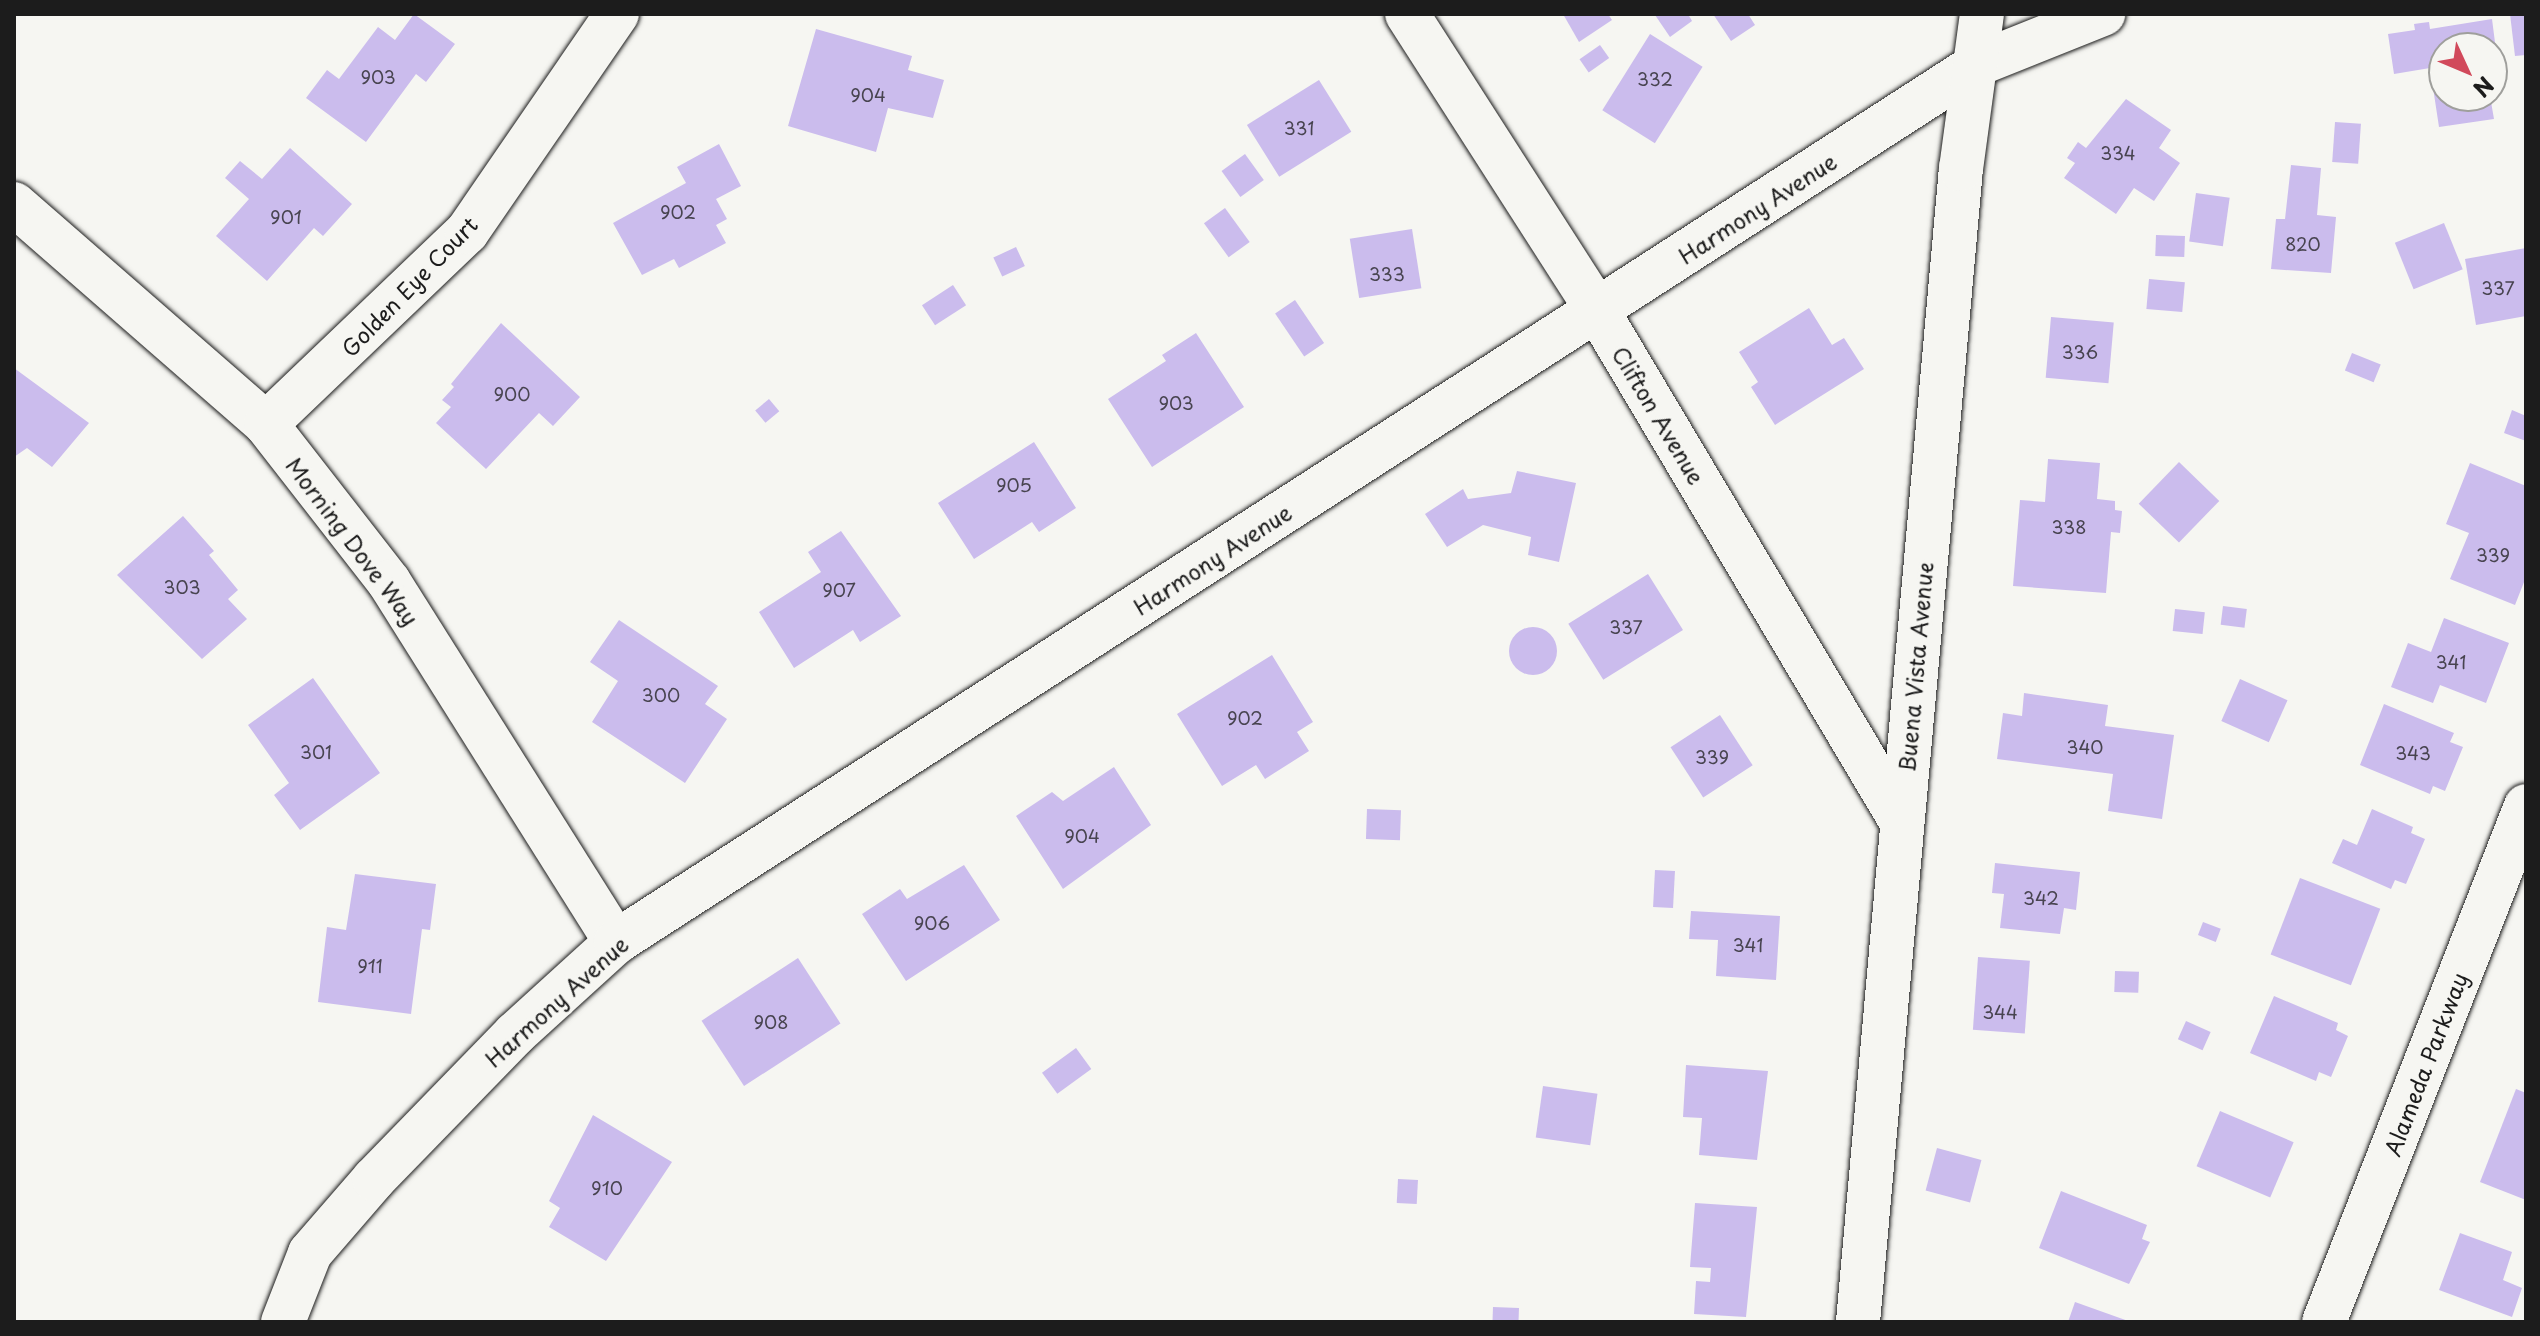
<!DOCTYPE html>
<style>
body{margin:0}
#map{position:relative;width:2540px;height:1336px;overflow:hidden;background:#f6f6f2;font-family:"Playpen Sans",sans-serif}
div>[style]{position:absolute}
.building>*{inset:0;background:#cbbced;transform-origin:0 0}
.round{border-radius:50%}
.roads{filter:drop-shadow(0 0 2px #1c1c1c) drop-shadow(0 0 2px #1c1c1c)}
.minor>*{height:44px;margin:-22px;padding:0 22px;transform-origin:22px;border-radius:22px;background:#f6f6f2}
span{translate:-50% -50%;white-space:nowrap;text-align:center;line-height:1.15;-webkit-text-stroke:6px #f6f6f2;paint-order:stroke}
.number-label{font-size:18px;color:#484450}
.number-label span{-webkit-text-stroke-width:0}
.street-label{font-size:22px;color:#1c1c1c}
.frame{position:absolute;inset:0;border:16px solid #1c1c1c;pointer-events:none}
.north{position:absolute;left:2428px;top:32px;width:80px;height:80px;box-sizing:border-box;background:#f6f6f2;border:2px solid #9f9f9c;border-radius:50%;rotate:134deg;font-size:22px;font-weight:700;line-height:32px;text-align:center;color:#1c1c1c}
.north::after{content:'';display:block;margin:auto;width:28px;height:36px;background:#d1495b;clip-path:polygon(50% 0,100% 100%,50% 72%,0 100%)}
</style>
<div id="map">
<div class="building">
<div style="clip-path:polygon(414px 14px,455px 44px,426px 82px,416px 74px,366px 142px,306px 98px,327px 70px,339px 79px,378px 27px,395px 40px)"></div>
<div style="clip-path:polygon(1563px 14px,1608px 14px,1612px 20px,1579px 42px)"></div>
<div style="clip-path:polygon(1688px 14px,1692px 21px,1670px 37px,1655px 15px)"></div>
<div style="clip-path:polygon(1713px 14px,1748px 14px,1755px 25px,1731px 41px)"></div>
<div style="clip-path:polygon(2510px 14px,2526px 14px,2526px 55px,2515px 56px)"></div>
<div style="clip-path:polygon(2492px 19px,2497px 58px,2492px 59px,2492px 48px,2444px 48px,2444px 96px,2490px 96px,2494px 119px,2439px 127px,2430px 68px,2394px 74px,2388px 34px,2415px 30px,2414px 24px,2421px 23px,2429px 22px,2430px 29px)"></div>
<div style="clip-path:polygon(816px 29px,912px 56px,908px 70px,944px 80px,933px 118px,888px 108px,876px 152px,788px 126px)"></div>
<div style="left:1650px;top:34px;width:62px;height:90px;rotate:32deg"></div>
<div style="left:1600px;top:45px;width:16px;height:25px;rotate:55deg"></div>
<div style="left:1319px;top:80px;width:61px;height:85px;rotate:58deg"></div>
<div style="clip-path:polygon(2126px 99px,2171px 130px,2159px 148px,2180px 163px,2154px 201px,2134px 188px,2116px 214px,2064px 178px,2075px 163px,2067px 158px,2078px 142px,2086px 148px)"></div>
<div style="left:2335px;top:122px;width:26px;height:40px;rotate:4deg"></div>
<div style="clip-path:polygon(719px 144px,741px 186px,716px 199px,727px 219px,716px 225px,726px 243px,679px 268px,674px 259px,642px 275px,613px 223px,686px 183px,677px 167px)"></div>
<div style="clip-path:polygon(290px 148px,352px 204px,323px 236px,314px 228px,267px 281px,216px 236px,249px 199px,225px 178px,240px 161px,262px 179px)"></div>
<div style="left:1245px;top:154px;width:32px;height:29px;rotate:54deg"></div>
<div style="clip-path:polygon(2291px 165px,2321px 168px,2317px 215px,2336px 217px,2331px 273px,2271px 269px,2276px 219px,2285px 219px)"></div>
<div style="left:2196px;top:193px;width:34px;height:49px;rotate:8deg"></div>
<div style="left:1225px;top:208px;width:42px;height:26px;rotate:54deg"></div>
<div style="left:2444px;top:223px;width:50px;height:53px;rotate:68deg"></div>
<div style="left:1412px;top:229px;width:60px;height:63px;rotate:81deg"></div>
<div style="left:2156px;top:235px;width:29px;height:21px;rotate:2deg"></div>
<div style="left:1016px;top:247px;width:21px;height:25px;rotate:65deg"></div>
<div style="clip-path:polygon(2526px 248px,2526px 316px,2476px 325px,2465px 259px)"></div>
<div style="left:2149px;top:279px;width:36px;height:30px;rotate:5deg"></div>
<div style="left:953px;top:285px;width:24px;height:37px;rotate:57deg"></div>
<div style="left:1295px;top:300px;width:52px;height:24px;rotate:56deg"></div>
<div style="clip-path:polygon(1809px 308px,1832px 345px,1844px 338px,1864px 369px,1775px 425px,1751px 387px,1758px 382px,1739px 352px)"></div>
<div style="left:2051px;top:317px;width:63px;height:61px;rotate:5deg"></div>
<div style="clip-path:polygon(501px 323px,580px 397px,553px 426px,539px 413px,486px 469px,436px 423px,451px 407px,442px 400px,454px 387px,451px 384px)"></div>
<div style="clip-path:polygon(1196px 333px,1244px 407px,1152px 467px,1108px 399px,1166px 361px,1162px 355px)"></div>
<div style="left:2352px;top:353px;width:31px;height:19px;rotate:22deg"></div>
<div style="clip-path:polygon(14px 368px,89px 423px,52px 467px,27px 448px,14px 457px)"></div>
<div style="left:769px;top:399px;width:16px;height:18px;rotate:50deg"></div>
<div style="clip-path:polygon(2512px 410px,2526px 416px,2526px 441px,2504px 433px)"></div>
<div style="clip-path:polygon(1034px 442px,1076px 508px,1039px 532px,1032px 522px,974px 559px,938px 503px)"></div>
<div style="clip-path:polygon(2048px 459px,2100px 463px,2097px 499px,2115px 501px,2115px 510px,2122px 511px,2120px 533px,2111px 532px,2106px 593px,2013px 586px,2020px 500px,2045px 502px)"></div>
<div style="left:2179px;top:462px;width:56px;height:58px;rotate:44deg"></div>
<div style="clip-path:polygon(2470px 463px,2526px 486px,2526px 577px,2515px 605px,2450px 579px,2469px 533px,2446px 524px)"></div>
<div style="clip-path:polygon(1517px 471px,1576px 483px,1559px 562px,1528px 555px,1531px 537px,1483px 525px,1447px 547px,1425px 514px,1463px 489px,1468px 499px,1511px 493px)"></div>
<div style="clip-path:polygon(183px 516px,214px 551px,209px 555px,238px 590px,228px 599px,247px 619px,202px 659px,117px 575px)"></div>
<div style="clip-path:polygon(841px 531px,901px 616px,860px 642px,853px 630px,794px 668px,759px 612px,821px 572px,808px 552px)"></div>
<div style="left:1648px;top:574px;width:66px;height:94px;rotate:58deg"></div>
<div style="left:2223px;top:606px;width:24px;height:19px;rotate:7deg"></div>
<div style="left:2175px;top:609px;width:30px;height:22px;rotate:6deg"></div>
<div style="clip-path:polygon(2444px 618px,2509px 643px,2486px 703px,2440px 685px,2433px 703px,2391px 687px,2408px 643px,2431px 652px)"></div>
<div style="clip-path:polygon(619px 620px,718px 686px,705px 704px,727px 719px,685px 783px,592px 722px,618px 681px,590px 662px)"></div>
<div class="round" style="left:1509px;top:627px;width:48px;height:48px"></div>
<div style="clip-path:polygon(1272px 655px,1313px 722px,1297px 732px,1309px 751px,1265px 779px,1256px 765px,1222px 786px,1177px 714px)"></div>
<div style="clip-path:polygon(313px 678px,380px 773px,300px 830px,274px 795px,289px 783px,248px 725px)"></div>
<div style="left:2240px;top:679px;width:52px;height:46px;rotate:24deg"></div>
<div style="clip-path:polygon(2024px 693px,2108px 705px,2105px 726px,2174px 735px,2162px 819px,2108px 811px,2113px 774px,1997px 759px,2003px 713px,2022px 716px)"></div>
<div style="clip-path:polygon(2384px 704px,2454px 733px,2450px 742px,2463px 747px,2445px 791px,2433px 786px,2430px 794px,2360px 765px)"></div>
<div style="left:1720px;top:715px;width:60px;height:59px;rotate:57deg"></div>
<div style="clip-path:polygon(1114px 767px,1151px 825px,1063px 889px,1016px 816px,1052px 792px,1063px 801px)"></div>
<div style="left:1367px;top:809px;width:34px;height:30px;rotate:2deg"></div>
<div style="clip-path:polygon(2372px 809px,2413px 827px,2411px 833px,2425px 839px,2406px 884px,2395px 880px,2391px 889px,2332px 863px,2343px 839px,2357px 845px)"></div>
<div style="clip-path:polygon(1995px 863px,2080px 872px,2076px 910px,2064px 908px,2060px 934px,2000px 928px,2004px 894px,1992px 893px)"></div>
<div style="clip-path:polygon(964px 865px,1000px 920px,906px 981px,862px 914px,900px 889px,907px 899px)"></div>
<div style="left:1655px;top:870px;width:20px;height:37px;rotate:3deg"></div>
<div style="clip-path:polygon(355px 874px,436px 884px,430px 930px,422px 929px,411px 1014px,318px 1002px,327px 927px,346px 930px)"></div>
<div style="left:2300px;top:878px;width:86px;height:82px;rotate:21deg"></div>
<div style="clip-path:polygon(1691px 911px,1780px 916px,1776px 980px,1716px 976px,1718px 940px,1689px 939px)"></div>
<div style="left:2203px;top:922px;width:19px;height:14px;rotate:21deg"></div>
<div style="left:1978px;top:957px;width:52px;height:73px;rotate:4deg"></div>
<div style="left:798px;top:958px;width:78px;height:115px;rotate:57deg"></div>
<div style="left:2115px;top:971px;width:24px;height:21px;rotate:2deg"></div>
<div style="clip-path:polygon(2274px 996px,2338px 1023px,2336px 1030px,2348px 1036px,2331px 1077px,2319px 1072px,2316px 1081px,2250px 1053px)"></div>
<div style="left:2186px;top:1021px;width:27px;height:20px;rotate:24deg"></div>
<div style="left:1076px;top:1048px;width:26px;height:42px;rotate:54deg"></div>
<div style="clip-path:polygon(1686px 1065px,1768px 1071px,1757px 1160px,1699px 1155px,1702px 1118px,1683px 1117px)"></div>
<div style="left:1543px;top:1086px;width:55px;height:52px;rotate:8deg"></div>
<div style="clip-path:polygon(2516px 1089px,2526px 1093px,2526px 1200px,2480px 1182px)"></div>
<div style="left:2220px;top:1111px;width:80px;height:60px;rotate:23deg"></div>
<div style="clip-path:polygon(593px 1115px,672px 1162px,606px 1261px,549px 1227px,560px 1208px,549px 1201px)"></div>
<div style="left:1937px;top:1148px;width:46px;height:44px;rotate:15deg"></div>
<div style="left:1398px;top:1179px;width:20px;height:24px;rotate:3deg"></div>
<div style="clip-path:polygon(2061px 1191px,2147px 1225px,2142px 1239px,2150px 1242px,2129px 1284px,2039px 1248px)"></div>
<div style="clip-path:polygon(1695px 1203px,1757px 1207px,1746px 1317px,1694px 1314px,1696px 1281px,1710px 1282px,1711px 1268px,1690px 1267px)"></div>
<div style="clip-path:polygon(2460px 1233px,2512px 1252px,2503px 1280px,2522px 1288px,2512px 1317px,2439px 1290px)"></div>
<div style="clip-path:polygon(2075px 1302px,2131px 1322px,2068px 1322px)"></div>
<div style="left:1493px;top:1307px;width:26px;height:15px;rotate:2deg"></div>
</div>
<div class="roads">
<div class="minor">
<div style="left:1407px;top:14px;width:352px;rotate:57.3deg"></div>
<div style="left:1597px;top:310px;width:595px;rotate:59.25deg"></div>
<div style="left:14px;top:204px;width:335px;rotate:41.1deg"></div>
<div style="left:266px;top:424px;width:200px;rotate:52.1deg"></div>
<div style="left:389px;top:582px;width:426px;rotate:57.8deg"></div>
<div style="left:266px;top:424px;width:278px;rotate:-43.7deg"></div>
<div style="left:467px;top:232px;width:265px;rotate:-55.5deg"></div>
<div style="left:283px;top:1322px;width:74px;rotate:-68.6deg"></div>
<div style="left:310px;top:1253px;width:98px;rotate:-49.1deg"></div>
<div style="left:374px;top:1179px;width:202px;rotate:-45.8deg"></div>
<div style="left:515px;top:1034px;width:137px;rotate:-42.3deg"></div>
<div style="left:616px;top:942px;width:1620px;rotate:-32.81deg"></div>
<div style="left:1978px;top:64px;width:135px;rotate:-21.8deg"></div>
<div style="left:1858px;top:1322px;width:1158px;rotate:-84.9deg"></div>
<div style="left:1961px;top:169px;width:156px;rotate:-82.3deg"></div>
<div style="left:2324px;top:1322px;width:554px;rotate:-68.62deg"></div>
</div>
</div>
<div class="number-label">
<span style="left:378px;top:77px">903</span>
<span style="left:1655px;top:79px">332</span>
<span style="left:868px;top:95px">904</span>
<span style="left:1299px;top:128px">331</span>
<span style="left:2118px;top:153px">334</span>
<span style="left:678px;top:212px">902</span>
<span style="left:286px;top:217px">901</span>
<span style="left:2303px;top:244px">820</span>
<span style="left:1387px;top:274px">333</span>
<span style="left:2498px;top:288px">337</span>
<span style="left:2080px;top:352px">336</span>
<span style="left:512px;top:394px">900</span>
<span style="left:1176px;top:403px">903</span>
<span style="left:1014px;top:485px">905</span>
<span style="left:2069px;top:527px">338</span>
<span style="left:2493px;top:555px">339</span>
<span style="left:182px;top:587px">303</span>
<span style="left:839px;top:590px">907</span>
<span style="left:1626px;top:627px">337</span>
<span style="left:2451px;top:662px">341</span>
<span style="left:661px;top:695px">300</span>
<span style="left:1245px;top:718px">902</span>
<span style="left:2085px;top:747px">340</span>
<span style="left:316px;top:752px">301</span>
<span style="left:2413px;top:753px">343</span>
<span style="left:1712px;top:757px">339</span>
<span style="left:1082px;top:836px">904</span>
<span style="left:2041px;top:898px">342</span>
<span style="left:932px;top:923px">906</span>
<span style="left:1748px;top:945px">341</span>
<span style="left:370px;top:966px">911</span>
<span style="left:2000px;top:1012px">344</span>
<span style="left:771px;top:1022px">908</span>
<span style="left:607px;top:1188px">910</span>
</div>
<div class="street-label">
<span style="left:1757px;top:208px;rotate:-33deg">Harmony Avenue</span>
<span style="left:409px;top:286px;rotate:-46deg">Golden Eye Court</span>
<span style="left:1659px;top:415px;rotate:59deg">Clifton Avenue</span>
<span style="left:353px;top:541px;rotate:53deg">Morning Dove Way</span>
<span style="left:1212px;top:559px;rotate:-33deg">Harmony Avenue</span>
<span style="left:1915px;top:667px;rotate:-85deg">Buena Vista Avenue</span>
<span style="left:556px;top:1001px;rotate:-42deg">Harmony Avenue</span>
<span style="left:2425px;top:1064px;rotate:-69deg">Alameda Parkway</span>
</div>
<div class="frame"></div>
<div class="north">N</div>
</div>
